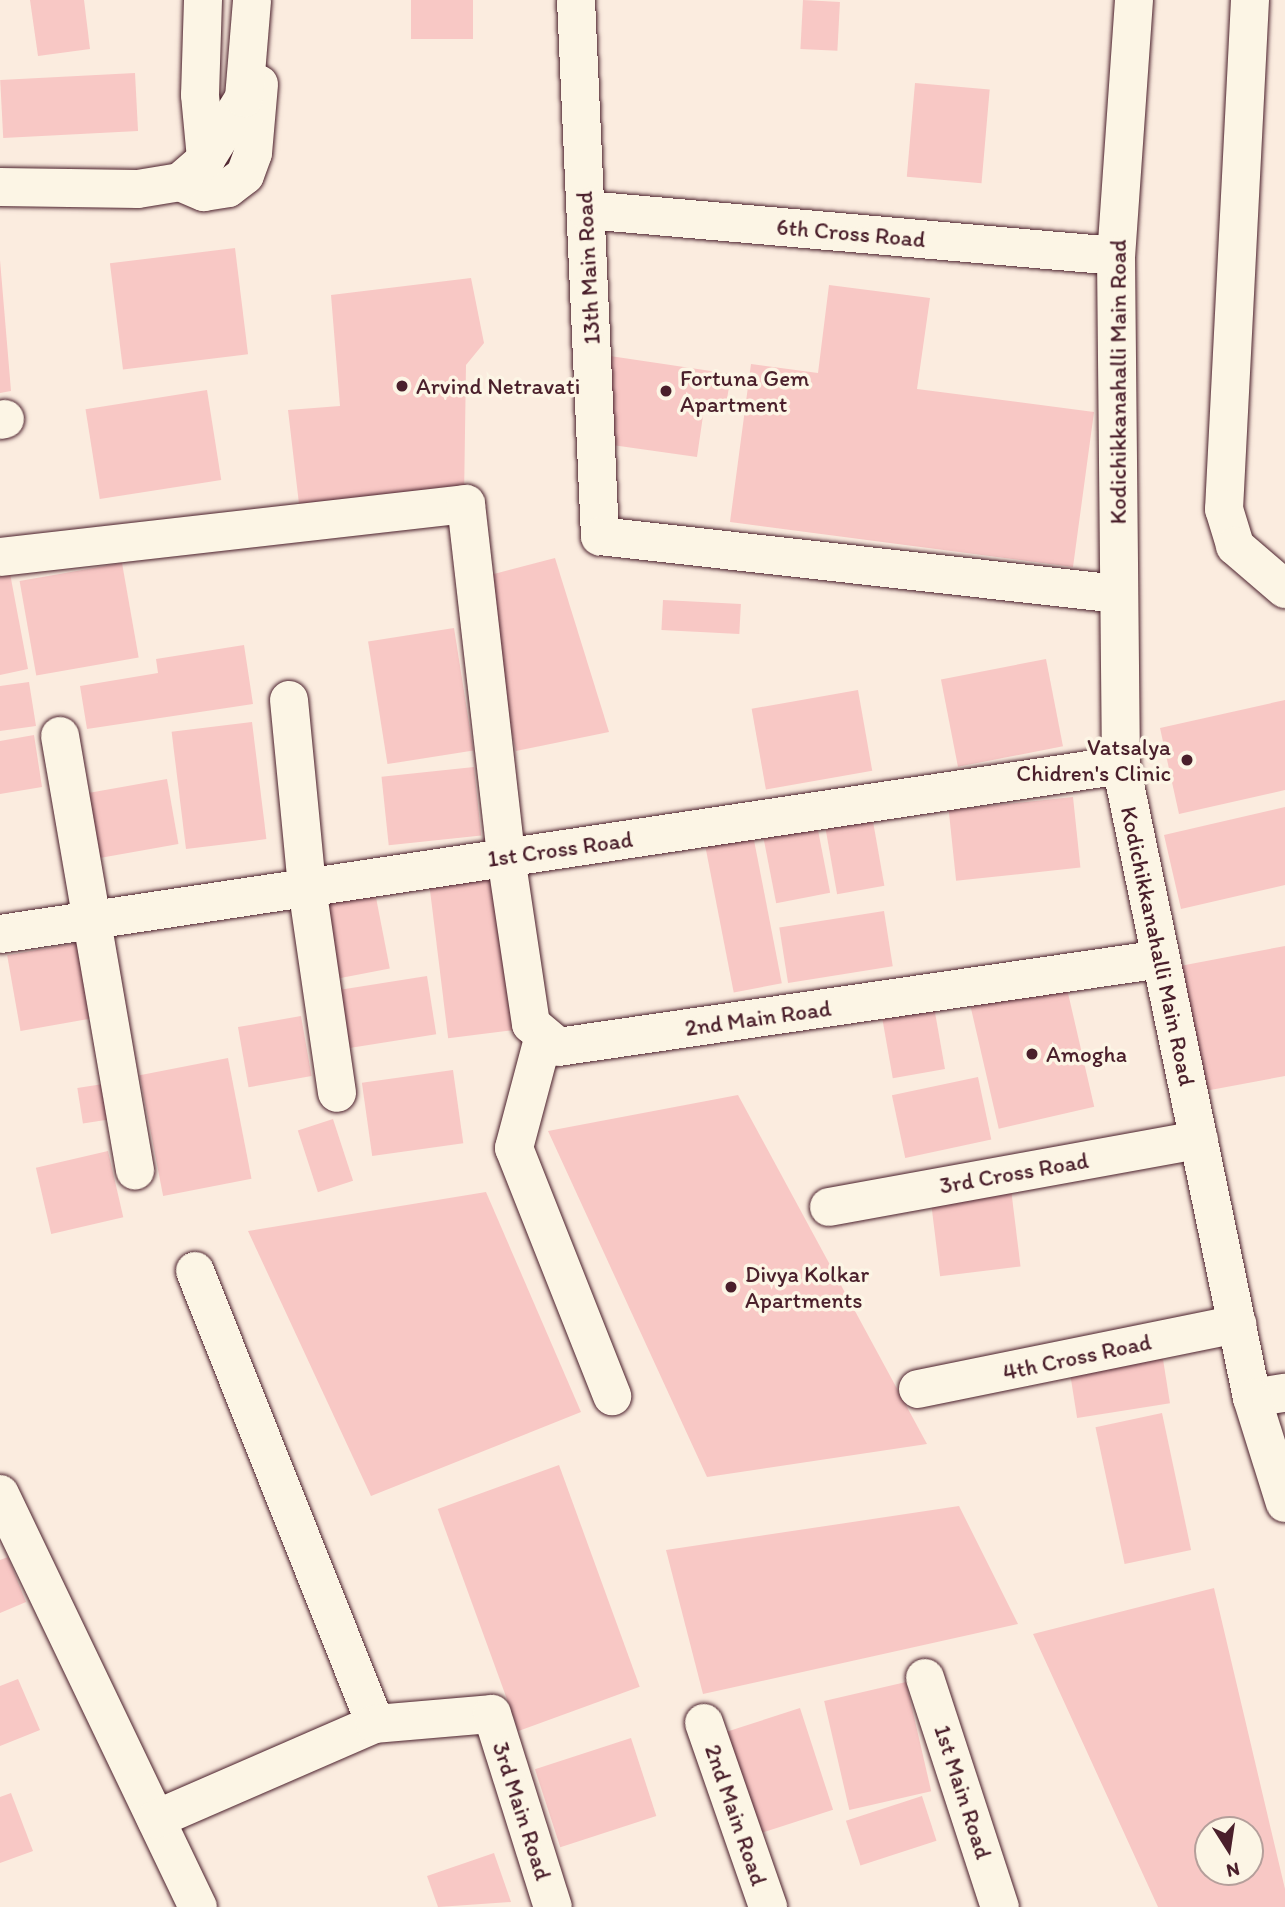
<!DOCTYPE html>
<style>
body{margin:0}
#map{position:relative;width:1285px;height:1907px;overflow:hidden;background:#fbecdf;font-family:Itim,sans-serif}
div>[style]{position:absolute}
.building>*{inset:0;background:#f8c8c5;transform-origin:0 0}
.roads{filter:drop-shadow(0 0 2px #4a1f2b) drop-shadow(0 0 2px #4a1f2b)}
.minor>*{height:38px;margin:-19px;padding:0 19px;transform-origin:19px;border-radius:19px;background:#fcf5e5}
.tertiary>*{height:38px;margin:-19px;padding:0 19px;transform-origin:19px;border-radius:19px;background:#fcf5e5}
.secondary>*{height:38px;margin:-19px;padding:0 19px;transform-origin:19px;border-radius:19px;background:#fcf5e5}
.dots>*{width:19px;height:19px;translate:-50% -50%;box-sizing:border-box;border:4px solid #fcf5e5;border-radius:50%}
span{translate:-50% -50%;white-space:nowrap;text-align:center;line-height:1.15;-webkit-text-stroke:7px #fcf5e5;paint-order:stroke}
.street-label{font-size:23px;color:#4a1f2b}
.poi-label{font-size:23px;color:#4a1f2b}
.left{translate:0 -50%;text-align:left}
.right{translate:-100% -50%;text-align:right}
.north{position:absolute;left:1194px;top:1816px;width:70px;height:70px;box-sizing:border-box;background:#fcf5e5;border:2px solid #b59f9b;border-radius:50%;rotate:168deg;font-size:19px;font-weight:700;line-height:28px;text-align:center;color:#4a1f2b}
.north::after{content:'';display:block;margin:auto;width:24px;height:32px;background:#4a1f2b;clip-path:polygon(50% 0,100% 100%,50% 72%,0 100%)}
</style>
<div id="map">
<div class="building">
<div style="clip-path:polygon(30px 0,84px 0,90px 49px,38px 56px)"></div>
<div style="left:411px;top:0;width:62px;height:39px"></div>
<div style="left:803px;top:0;width:37px;height:49px;rotate:3deg"></div>
<div style="left:135px;top:73px;width:58px;height:135px;rotate:87deg"></div>
<div style="left:915px;top:83px;width:75px;height:94px;rotate:5deg"></div>
<div style="left:235px;top:248px;width:107px;height:126px;rotate:83deg"></div>
<div style="clip-path:polygon(0 260px,11px 391px,0 393px)"></div>
<div style="clip-path:polygon(471px 278px,484px 343px,466px 365px,464px 499px,301px 521px,288px 410px,340px 406px,331px 295px)"></div>
<div style="clip-path:polygon(829px 285px,930px 298px,917px 389px,1094px 412px,1073px 567px,730px 522px,751px 364px,818px 373px)"></div>
<div style="clip-path:polygon(610px 356px,731px 374px,725px 412px,704px 409px,697px 457px,598px 443px)"></div>
<div style="left:207px;top:390px;width:91px;height:123px;rotate:81deg"></div>
<div style="clip-path:polygon(555px 558px,609px 732px,516px 751px,475px 579px)"></div>
<div style="left:122px;top:563px;width:96px;height:104px;rotate:80deg"></div>
<div style="clip-path:polygon(9px 568px,28px 669px,0 675px,0 570px)"></div>
<div style="left:663px;top:600px;width:78px;height:30px;rotate:3deg"></div>
<div style="left:454px;top:628px;width:124px;height:87px;rotate:81deg"></div>
<div style="clip-path:polygon(244px 645px,253px 704px,87px 729px,80px 686px,158px 673px,156px 659px)"></div>
<div style="left:1046px;top:659px;width:89px;height:107px;rotate:79deg"></div>
<div style="clip-path:polygon(29px 682px,36px 726px,0 731px,0 686px)"></div>
<div style="left:858px;top:690px;width:82px;height:108px;rotate:80deg"></div>
<div style="clip-path:polygon(1285px 700px,1285px 790px,1179px 814px,1160px 728px)"></div>
<div style="left:252px;top:722px;width:118px;height:81px;rotate:83deg"></div>
<div style="clip-path:polygon(34px 735px,42px 787px,0 794px,0 741px)"></div>
<div style="left:474px;top:767px;width:69px;height:93px;rotate:84deg"></div>
<div style="left:167px;top:779px;width:66px;height:90px;rotate:80deg"></div>
<div style="left:1073px;top:797px;width:71px;height:125px;rotate:84deg"></div>
<div style="clip-path:polygon(1285px 807px,1285px 885px,1181px 909px,1164px 835px)"></div>
<div style="left:871px;top:810px;width:77px;height:48px;rotate:80deg"></div>
<div style="left:817px;top:825px;width:69px;height:55px;rotate:79deg"></div>
<div style="left:753px;top:835px;width:151px;height:49px;rotate:79deg"></div>
<div style="left:497px;top:878px;width:153px;height:68px;rotate:83deg"></div>
<div style="left:373px;top:882px;width:88px;height:62px;rotate:79deg"></div>
<div style="left:884px;top:911px;width:56px;height:106px;rotate:81deg"></div>
<div style="left:82px;top:942px;width:77px;height:76px;rotate:80deg"></div>
<div style="clip-path:polygon(1285px 946px,1285px 1076px,1205px 1091px,1180px 966px)"></div>
<div style="left:427px;top:976px;width:59px;height:91px;rotate:81deg"></div>
<div style="left:1065px;top:980px;width:130px;height:98px;rotate:77deg"></div>
<div style="left:933px;top:1001px;width:69px;height:53px;rotate:80deg"></div>
<div style="left:301px;top:1016px;width:61px;height:64px;rotate:80deg"></div>
<div style="left:228px;top:1058px;width:123px;height:90px;rotate:79deg"></div>
<div style="left:453px;top:1070px;width:74px;height:92px;rotate:82deg"></div>
<div style="left:978px;top:1077px;width:64px;height:88px;rotate:78deg"></div>
<div style="left:103px;top:1084px;width:36px;height:26px;rotate:81deg"></div>
<div style="clip-path:polygon(738px 1095px,927px 1444px,707px 1477px,548px 1131px)"></div>
<div style="left:333px;top:1119px;width:65px;height:37px;rotate:72deg"></div>
<div style="left:108px;top:1151px;width:68px;height:74px;rotate:77deg"></div>
<div style="left:1011px;top:1189px;width:78px;height:81px;rotate:83deg"></div>
<div style="clip-path:polygon(486px 1192px,581px 1412px,371px 1496px,248px 1231px)"></div>
<div style="left:1162px;top:1353px;width:51px;height:94px;rotate:81deg"></div>
<div style="left:1162px;top:1413px;width:140px;height:68px;rotate:78deg"></div>
<div style="left:559px;top:1465px;width:236px;height:129px;rotate:70deg"></div>
<div style="clip-path:polygon(959px 1506px,1018px 1624px,703px 1694px,666px 1550px)"></div>
<div style="clip-path:polygon(8px 1557px,26px 1602px,0 1613px,0 1560px)"></div>
<div style="clip-path:polygon(evenodd,1214px 1588px,1285px 1889px,1285px 1907px,1158px 1907px,1033px 1634px,1214px 1588px,1208px 1830px,1250px 1830px,1250px 1872px,1208px 1872px,1208px 1830px)"></div>
<div style="clip-path:polygon(18px 1679px,40px 1730px,0 1746px,0 1686px)"></div>
<div style="left:906px;top:1682px;width:112px;height:84px;rotate:77deg"></div>
<div style="left:800px;top:1708px;width:107px;height:78px;rotate:72deg"></div>
<div style="left:631px;top:1738px;width:82px;height:101px;rotate:72deg"></div>
<div style="clip-path:polygon(11px 1793px,33px 1851px,0 1863px,0 1797px)"></div>
<div style="left:922px;top:1796px;width:47px;height:80px;rotate:72deg"></div>
<div style="clip-path:polygon(494px 1853px,511px 1902px,438px 1907px,427px 1876px)"></div>
</div>
<div class="roads">
<div class="minor">
<div style="left:576px;top:0;width:537px;rotate:87.44deg"></div>
<div style="left:600px;top:536px;width:521px;rotate:6.39deg"></div>
<div style="left:1250px;top:0;width:510px;rotate:92.92deg"></div>
<div style="left:1224px;top:509px;width:39px;rotate:73deg"></div>
<div style="left:1235px;top:546px;width:66px;rotate:40.7deg"></div>
<div style="left:180px;top:182px;width:26px;rotate:23deg"></div>
<div style="left:204px;top:192px;width:24px;rotate:-9deg"></div>
<div style="left:228px;top:188px;width:21px;rotate:-37deg"></div>
<div style="left:245px;top:175px;width:23px;rotate:-70deg"></div>
<div style="left:253px;top:153px;width:69px;rotate:-85deg"></div>
<div style="left:0;top:187px;width:138px;rotate:0.8deg"></div>
<div style="left:138px;top:189px;width:43px;rotate:-9.5deg"></div>
<div style="left:180px;top:182px;width:35px;rotate:-41deg"></div>
<div style="left:586px;top:210px;width:532px;rotate:4.96deg"></div>
<div style="left:0;top:420px;width:5px;rotate:-11deg"></div>
<div style="left:0;top:557px;width:469px;rotate:-6.5deg"></div>
<div style="left:466px;top:504px;width:355px;rotate:83.5deg"></div>
<div style="left:506px;top:857px;width:169px;rotate:81.5deg"></div>
<div style="left:531px;top:1024px;width:35px;rotate:40deg"></div>
<div style="left:558px;top:1047px;width:609px;rotate:-8.3deg"></div>
<div style="left:289px;top:700px;width:188px;rotate:84.5deg"></div>
<div style="left:307px;top:887px;width:208px;rotate:81.7deg"></div>
<div style="left:60px;top:736px;width:441px;rotate:80.2deg"></div>
<div style="left:0;top:934px;width:1134px;rotate:-8.57deg"></div>
<div style="left:543px;top:1039px;width:113px;rotate:104.9deg"></div>
<div style="left:514px;top:1148px;width:267px;rotate:68.4deg"></div>
<div style="left:829px;top:1207px;width:376px;rotate:-10.3deg"></div>
<div style="left:195px;top:1271px;width:487px;rotate:68.3deg"></div>
<div style="left:918px;top:1389px;width:326px;rotate:-11.5deg"></div>
<div style="left:1252px;top:1398px;width:33px;rotate:-9deg"></div>
<div style="left:0;top:1494px;width:458px;rotate:64.4deg"></div>
<div style="left:925px;top:1678px;width:241px;rotate:71.9deg"></div>
<div style="left:704px;top:1723px;width:195px;rotate:70.8deg"></div>
<div style="left:156px;top:1819px;width:239px;rotate:-23.5deg"></div>
<div style="left:375px;top:1724px;width:117px;rotate:-4.9deg"></div>
<div style="left:492px;top:1714px;width:202px;rotate:72.5deg"></div>
</div>
<div class="tertiary">
<div style="left:1134px;top:0;width:257px;rotate:94deg"></div>
<div style="left:1116px;top:256px;width:509px;rotate:89.44deg"></div>
<div style="left:1121px;top:765px;width:646px;rotate:78.31deg"></div>
<div style="left:1252px;top:1398px;width:110px;rotate:72.6deg"></div>
</div>
<div class="secondary">
<div style="left:203px;top:0;width:95px;rotate:91.8deg"></div>
<div style="left:200px;top:95px;width:64px;rotate:84.6deg"></div>
<div style="left:206px;top:159px;width:72px;rotate:-58.1deg"></div>
<div style="left:244px;top:98px;width:98px;rotate:-85.3deg"></div>
</div>
</div>
<div class="dots">
<div style="left:402px;top:386px;background:#4a1f2b"></div>
<div style="left:666px;top:391px;background:#4a1f2b"></div>
<div style="left:1187px;top:760px;background:#4a1f2b"></div>
<div style="left:1032px;top:1054px;background:#4a1f2b"></div>
<div style="left:731px;top:1287px;background:#4a1f2b"></div>
</div>
<div class="street-label">
<span style="left:851px;top:233px;rotate:5deg">6th Cross Road</span>
<span style="left:588px;top:268px;rotate:-93deg">13th Main Road</span>
<span style="left:1118px;top:382px;rotate:-90deg">Kodichikkanahalli Main Road</span>
<span style="left:560px;top:849px;rotate:-8deg">1st Cross Road</span>
<span style="left:1158px;top:946px;rotate:78deg">Kodichikkanahalli Main Road</span>
<span style="left:758px;top:1018px;rotate:-8deg">2nd Main Road</span>
<span style="left:1014px;top:1173px;rotate:-10deg">3rd Cross Road</span>
<span style="left:1077px;top:1357px;rotate:-12deg">4th Cross Road</span>
<span style="left:963px;top:1792px;rotate:72deg">1st Main Road</span>
<span style="left:522px;top:1811px;rotate:72deg">3rd Main Road</span>
<span style="left:736px;top:1815px;rotate:71deg">2nd Main Road</span>
</div>
<div class="poi-label">
<span class="left" style="left:680px;top:391px">Fortuna Gem<br>Apartment</span>
<span class="left" style="left:416px;top:386px">Arvind Netravati</span>
<span class="right" style="left:1171px;top:760px">Vatsalya<br>Chidren's Clinic</span>
<span class="left" style="left:1046px;top:1054px">Amogha</span>
<span class="left" style="left:745px;top:1287px">Divya Kolkar<br>Apartments</span>
</div>
<div class="north">N</div>
</div>
